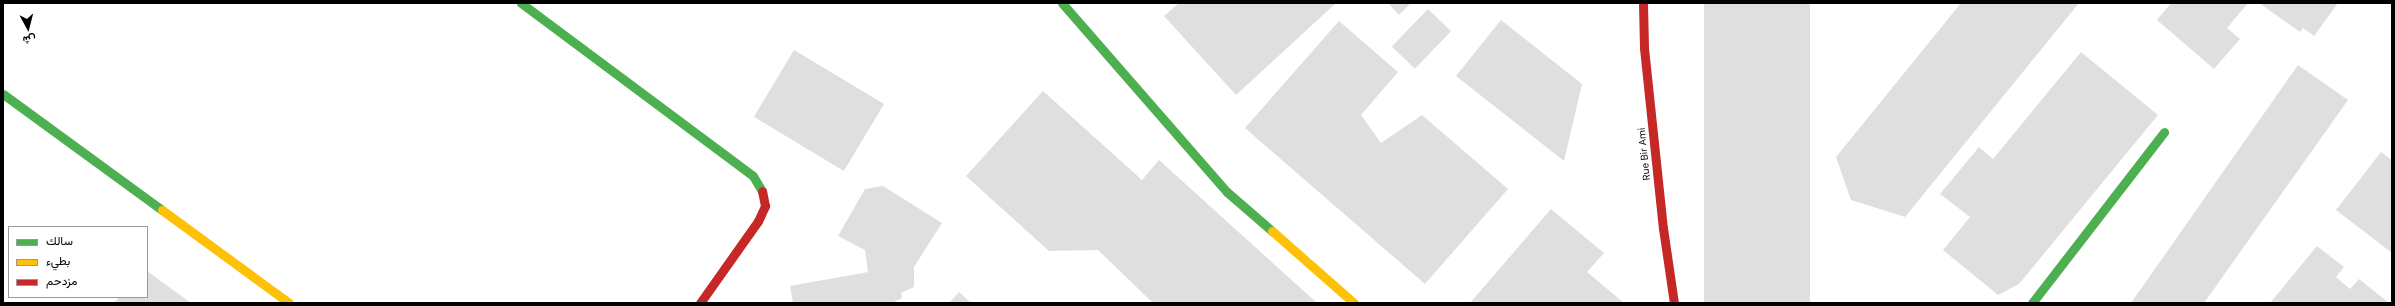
<!DOCTYPE html>
<meta charset="utf-8">
<style>
body{margin:0}
#map{position:relative;width:2395px;height:306px;overflow:hidden;background:#fff;font-family:"DM Sans",Vazirmatn,sans-serif}
div>[style]{position:absolute}
.building>*{inset:0;background:#dfdfdf;transform-origin:0 0}
.fast>*{height:9px;margin:-4.5px;padding:0 4.5px;transform-origin:4.5px;border-radius:4.5px;background:#4caf50}
.slow>*{height:9px;margin:-4.5px;padding:0 4.5px;transform-origin:4.5px;border-radius:4.5px;background:#ffc107}
.jam>*{height:9px;margin:-4.5px;padding:0 4.5px;transform-origin:4.5px;border-radius:4.5px;background:#c62828}
span{translate:-50% -50%;white-space:nowrap;text-align:center;line-height:1.15;-webkit-text-stroke:4px #fff;paint-order:stroke}
.street-label{font-size:10px;color:#000}
.frame{position:absolute;inset:0;border:4px solid #000;pointer-events:none}
.legend{position:absolute;left:8px;top:226px;width:140px;height:72px;box-sizing:border-box;background:#fff;border:1px solid #999;margin:0;padding:5px 7px;list-style:none;font-size:12px;color:#000}
.legend li{display:flex;align-items:center;gap:8px;height:20px}
.legend b{width:20px;border:1px solid #999}
.north{position:absolute;left:8px;top:8px;width:40px;height:40px;-webkit-text-stroke:3px #fff;paint-order:stroke;rotate:173deg;font-size:11px;font-weight:700;line-height:16px;text-align:center;color:#000}
.north::after{content:'';display:block;margin:auto;width:14px;height:18px;background:#000;clip-path:polygon(50% 0,100% 100%,50% 72%,0 100%)}
</style>
<div id="map">
<div class="building">
<div style="clip-path:polygon(1179px 3px,1334px 3px,1335px 4px,1236px 95px,1164px 16px)"></div>
<div style="clip-path:polygon(1388px 3px,1411px 3px,1399px 15px)"></div>
<div style="left:1704px;top:3px;width:106px;height:302px"></div>
<div style="clip-path:polygon(1961px 3px,2079px 3px,1905px 217px,1851px 200px,1836px 157px)"></div>
<div style="clip-path:polygon(2171px 3px,2248px 3px,2227px 28px,2240px 39px,2214px 69px,2157px 20px)"></div>
<div style="clip-path:polygon(2259px 3px,2338px 3px,2314px 36px,2303px 28px,2300px 32px)"></div>
<div style="left:1428px;top:9px;width:32px;height:52px;rotate:44deg"></div>
<div style="clip-path:polygon(1501px 20px,1582px 84px,1564px 161px,1456px 76px)"></div>
<div style="clip-path:polygon(1339px 21px,1398px 72px,1361px 115px,1381px 143px,1422px 115px,1508px 189px,1425px 284px,1245px 128px)"></div>
<div style="left:794px;top:50px;width:105px;height:78px;rotate:31deg"></div>
<div style="clip-path:polygon(2081px 52px,2158px 115px,2019px 284px,1998px 295px,1943px 250px,1970px 217px,1940px 194px,1979px 147px,1993px 159px)"></div>
<div style="clip-path:polygon(2298px 65px,2348px 100px,2204px 303px,2131px 303px)"></div>
<div style="clip-path:polygon(1043px 91px,1142px 180px,1159px 160px,1317px 303px,1153px 303px,1098px 250px,1049px 251px,966px 176px)"></div>
<div style="clip-path:polygon(2381px 152px,2392px 160px,2392px 253px,2336px 210px)"></div>
<div style="clip-path:polygon(883px 186px,942px 223px,914px 267px,914px 287px,901px 293px,902px 298px,892px 303px,793px 303px,790px 286px,868px 272px,865px 250px,838px 236px,865px 189px)"></div>
<div style="clip-path:polygon(1551px 209px,1604px 253px,1587px 272px,1624px 303px,1470px 303px)"></div>
<div style="clip-path:polygon(2317px 246px,2344px 267px,2336px 277px,2350px 289px,2359px 279px,2389px 303px,2270px 303px)"></div>
<div style="clip-path:polygon(147px 271px,191px 303px,114px 303px,119px 297px,147px 297px)"></div>
<div style="clip-path:polygon(959px 292px,971px 303px,949px 303px)"></div>
</div>
<div class="fast">
<div style="left:521px;top:3px;width:289px;rotate:36.7deg"></div>
<div style="left:753px;top:176px;width:17px;rotate:59deg"></div>
<div style="left:1062px;top:3px;width:251px;rotate:48.9deg"></div>
<div style="left:1227px;top:192px;width:60px;rotate:40.9deg"></div>
<div style="left:3px;top:94px;width:197px;rotate:36.1deg"></div>
<div style="left:2032px;top:303px;width:216px;rotate:-52.3deg"></div>
</div>
<div class="slow">
<div style="left:162px;top:210px;width:157px;rotate:36.2deg"></div>
<div style="left:1272px;top:231px;width:109px;rotate:41.3deg"></div>
</div>
<div class="jam">
<div style="left:1643px;top:3px;width:45px;rotate:88.7deg"></div>
<div style="left:1644px;top:48px;width:181px;rotate:84deg"></div>
<div style="left:1663px;top:228px;width:76px;rotate:81.7deg"></div>
<div style="left:700px;top:303px;width:100px;rotate:-54.7deg"></div>
<div style="left:758px;top:221px;width:17px;rotate:-65deg"></div>
<div style="left:765px;top:206px;width:15px;rotate:-101deg"></div>
</div>
<div class="street-label">
<span style="left:1644px;top:154px;rotate:-96deg">Rue Bir Ami</span>
</div>
<div class="frame"></div>
<ul class="legend">
<li><b style="height:5px;background:#4caf50"></b>سالك</li>
<li><b style="height:5px;background:#ffc107"></b>بطيء</li>
<li><b style="height:5px;background:#c62828"></b>مزدحم</li>
</ul>
<div class="north">ش</div>
</div>
